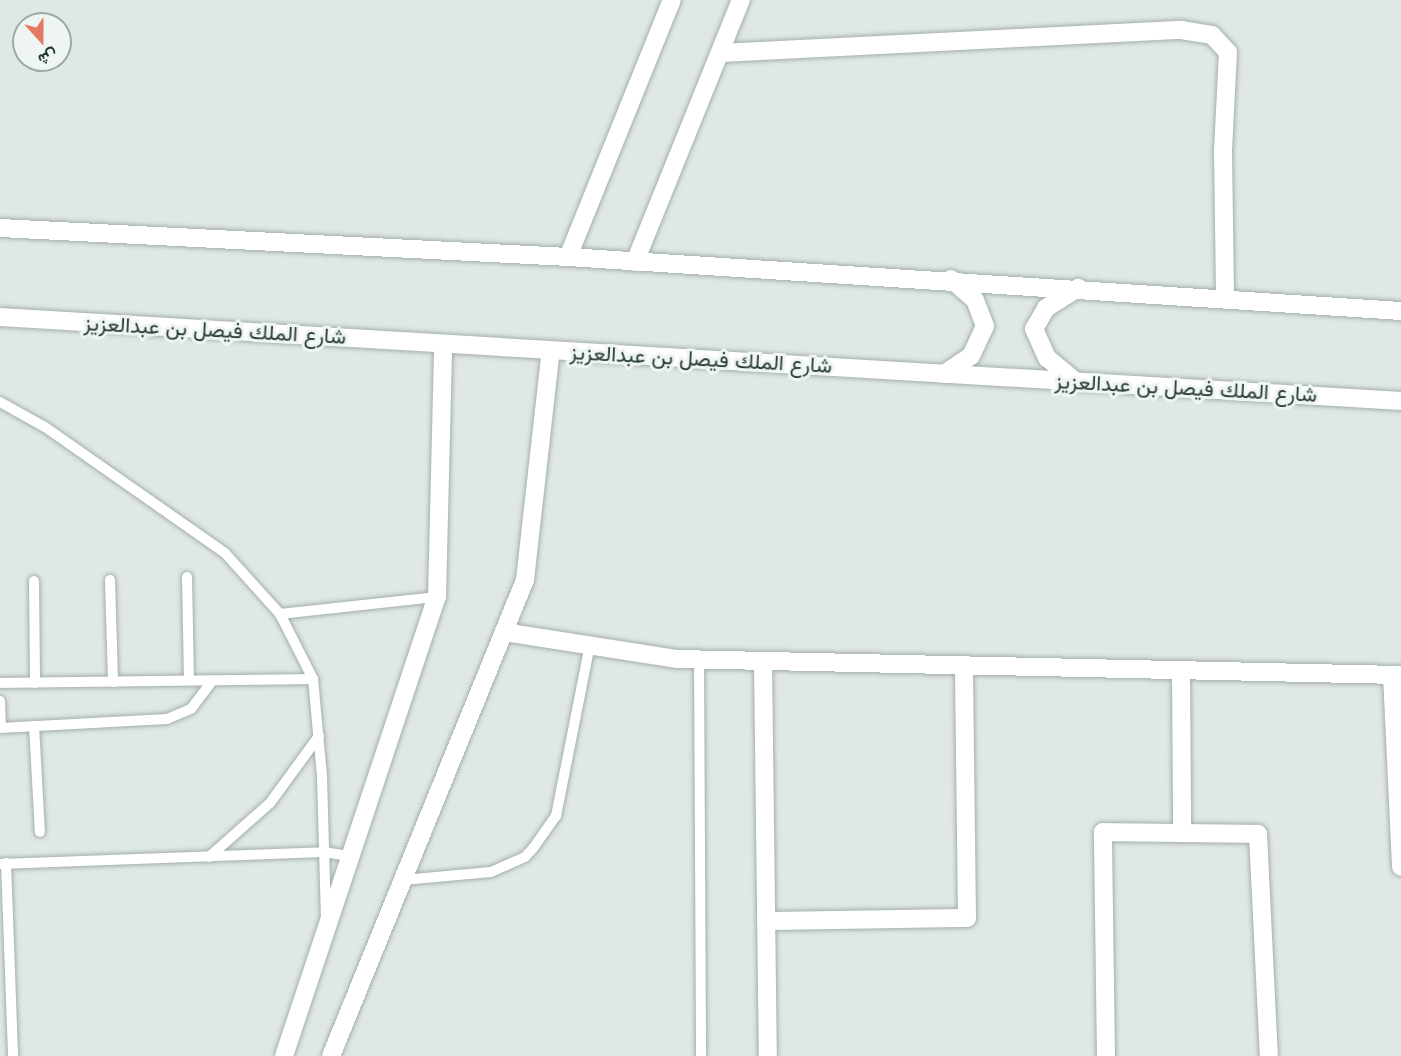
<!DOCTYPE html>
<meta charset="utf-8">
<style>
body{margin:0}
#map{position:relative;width:1401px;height:1056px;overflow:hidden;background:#dfe8e3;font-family:Jost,Vazirmatn,sans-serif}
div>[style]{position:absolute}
.roads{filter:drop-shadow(0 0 2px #a3afaa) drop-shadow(0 0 2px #a3afaa)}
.service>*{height:10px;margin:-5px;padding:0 5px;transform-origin:5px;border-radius:5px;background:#fff}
.minor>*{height:18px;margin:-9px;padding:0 9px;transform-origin:9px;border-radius:9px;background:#fff}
.tertiary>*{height:18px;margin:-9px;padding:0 9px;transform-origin:9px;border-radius:9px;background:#fff}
span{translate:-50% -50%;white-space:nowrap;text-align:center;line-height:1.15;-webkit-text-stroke:6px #eff5f2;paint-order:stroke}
.street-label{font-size:21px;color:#223630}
.north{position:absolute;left:12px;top:12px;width:60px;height:60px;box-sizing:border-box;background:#eff5f2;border:2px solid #9da9a4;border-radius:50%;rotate:159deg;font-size:16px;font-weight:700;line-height:24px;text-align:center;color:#223630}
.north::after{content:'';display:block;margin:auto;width:21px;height:27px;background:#e37a62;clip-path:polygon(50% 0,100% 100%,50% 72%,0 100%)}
</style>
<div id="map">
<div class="roads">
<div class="service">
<div style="left:0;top:402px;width:51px;rotate:29.1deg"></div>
<div style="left:45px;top:427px;width:220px;rotate:35deg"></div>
<div style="left:225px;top:553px;width:82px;rotate:48deg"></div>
<div style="left:280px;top:614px;width:73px;rotate:63.1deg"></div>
<div style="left:313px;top:679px;width:97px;rotate:84.7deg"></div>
<div style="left:322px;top:776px;width:142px;rotate:88.4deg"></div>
<div style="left:187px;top:577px;width:103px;rotate:88.9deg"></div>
<div style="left:110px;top:580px;width:102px;rotate:88.3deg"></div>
<div style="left:34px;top:581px;width:102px;rotate:89.4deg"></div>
<div style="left:280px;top:614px;width:158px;rotate:-6.2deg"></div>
<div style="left:699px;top:659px;width:397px;rotate:89.7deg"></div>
<div style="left:0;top:683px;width:313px;rotate:-0.7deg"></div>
<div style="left:0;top:701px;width:26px;rotate:88deg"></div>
<div style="left:34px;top:726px;width:106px;rotate:86.8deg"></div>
<div style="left:0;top:728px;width:167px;rotate:-3.1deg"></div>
<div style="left:167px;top:719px;width:26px;rotate:-23deg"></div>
<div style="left:191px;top:709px;width:36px;rotate:-53deg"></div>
<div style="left:209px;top:857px;width:81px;rotate:-41.5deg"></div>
<div style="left:270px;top:803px;width:83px;rotate:-53.8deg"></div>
<div style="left:6px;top:863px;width:193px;rotate:87.9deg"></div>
<div style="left:0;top:864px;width:324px;rotate:-2.1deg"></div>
<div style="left:324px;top:852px;width:26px;rotate:9deg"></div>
<div style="left:403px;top:880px;width:88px;rotate:-5.2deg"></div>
<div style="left:491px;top:872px;width:37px;rotate:-24deg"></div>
<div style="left:525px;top:857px;width:13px;rotate:-48deg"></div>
<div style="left:534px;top:847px;width:38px;rotate:-55deg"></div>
<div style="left:556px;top:816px;width:174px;rotate:-78.8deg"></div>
</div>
<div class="minor">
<div style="left:721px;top:53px;width:461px;rotate:-2.9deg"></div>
<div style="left:1181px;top:30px;width:31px;rotate:9deg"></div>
<div style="left:1212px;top:35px;width:23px;rotate:47deg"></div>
<div style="left:1228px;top:52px;width:99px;rotate:92.9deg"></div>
<div style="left:1223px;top:151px;width:147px;rotate:89.2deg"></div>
<div style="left:568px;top:257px;width:277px;rotate:-68deg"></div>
<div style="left:635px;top:262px;width:283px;rotate:-68deg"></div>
<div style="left:504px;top:632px;width:175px;rotate:8.9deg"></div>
<div style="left:677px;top:659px;width:724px;rotate:1.27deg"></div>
<div style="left:763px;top:661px;width:395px;rotate:89.3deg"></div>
<div style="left:1181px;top:670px;width:163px;rotate:89.6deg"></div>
<div style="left:1392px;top:675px;width:192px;rotate:87.3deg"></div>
<div style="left:766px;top:921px;width:201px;rotate:-0.9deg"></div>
<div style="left:967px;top:918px;width:253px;rotate:-90.7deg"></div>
<div style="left:284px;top:1056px;width:484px;rotate:-71.6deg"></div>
<div style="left:437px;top:597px;width:253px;rotate:-88.6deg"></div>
<div style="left:331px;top:1056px;width:514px;rotate:-67.83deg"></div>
<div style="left:525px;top:580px;width:231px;rotate:-83.6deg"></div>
<div style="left:1106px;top:1056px;width:224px;rotate:-90.8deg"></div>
<div style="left:1103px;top:832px;width:155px;rotate:0.7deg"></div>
<div style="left:1258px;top:834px;width:222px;rotate:87.2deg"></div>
</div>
<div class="tertiary">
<div style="left:0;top:228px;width:569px;rotate:2.92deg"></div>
<div style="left:568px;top:257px;width:835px;rotate:3.71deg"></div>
<div style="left:0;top:317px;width:1404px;rotate:3.43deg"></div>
<div style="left:944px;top:374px;width:32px;rotate:-34deg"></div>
<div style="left:971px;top:356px;width:33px;rotate:-65deg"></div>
<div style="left:985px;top:326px;width:28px;rotate:-111deg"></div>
<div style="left:975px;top:300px;width:32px;rotate:-139deg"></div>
<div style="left:1076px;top:382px;width:38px;rotate:-140deg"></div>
<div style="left:1047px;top:358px;width:32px;rotate:-114deg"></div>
<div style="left:1034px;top:329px;width:24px;rotate:-60deg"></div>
<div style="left:1046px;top:308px;width:38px;rotate:-32deg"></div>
</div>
</div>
<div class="street-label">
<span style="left:215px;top:330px;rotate:3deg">شارع الملك فيصل بن عبدالعزيز</span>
<span style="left:701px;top:359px;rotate:3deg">شارع الملك فيصل بن عبدالعزيز</span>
<span style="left:1186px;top:388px;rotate:3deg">شارع الملك فيصل بن عبدالعزيز</span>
</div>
<div class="north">ش</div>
</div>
